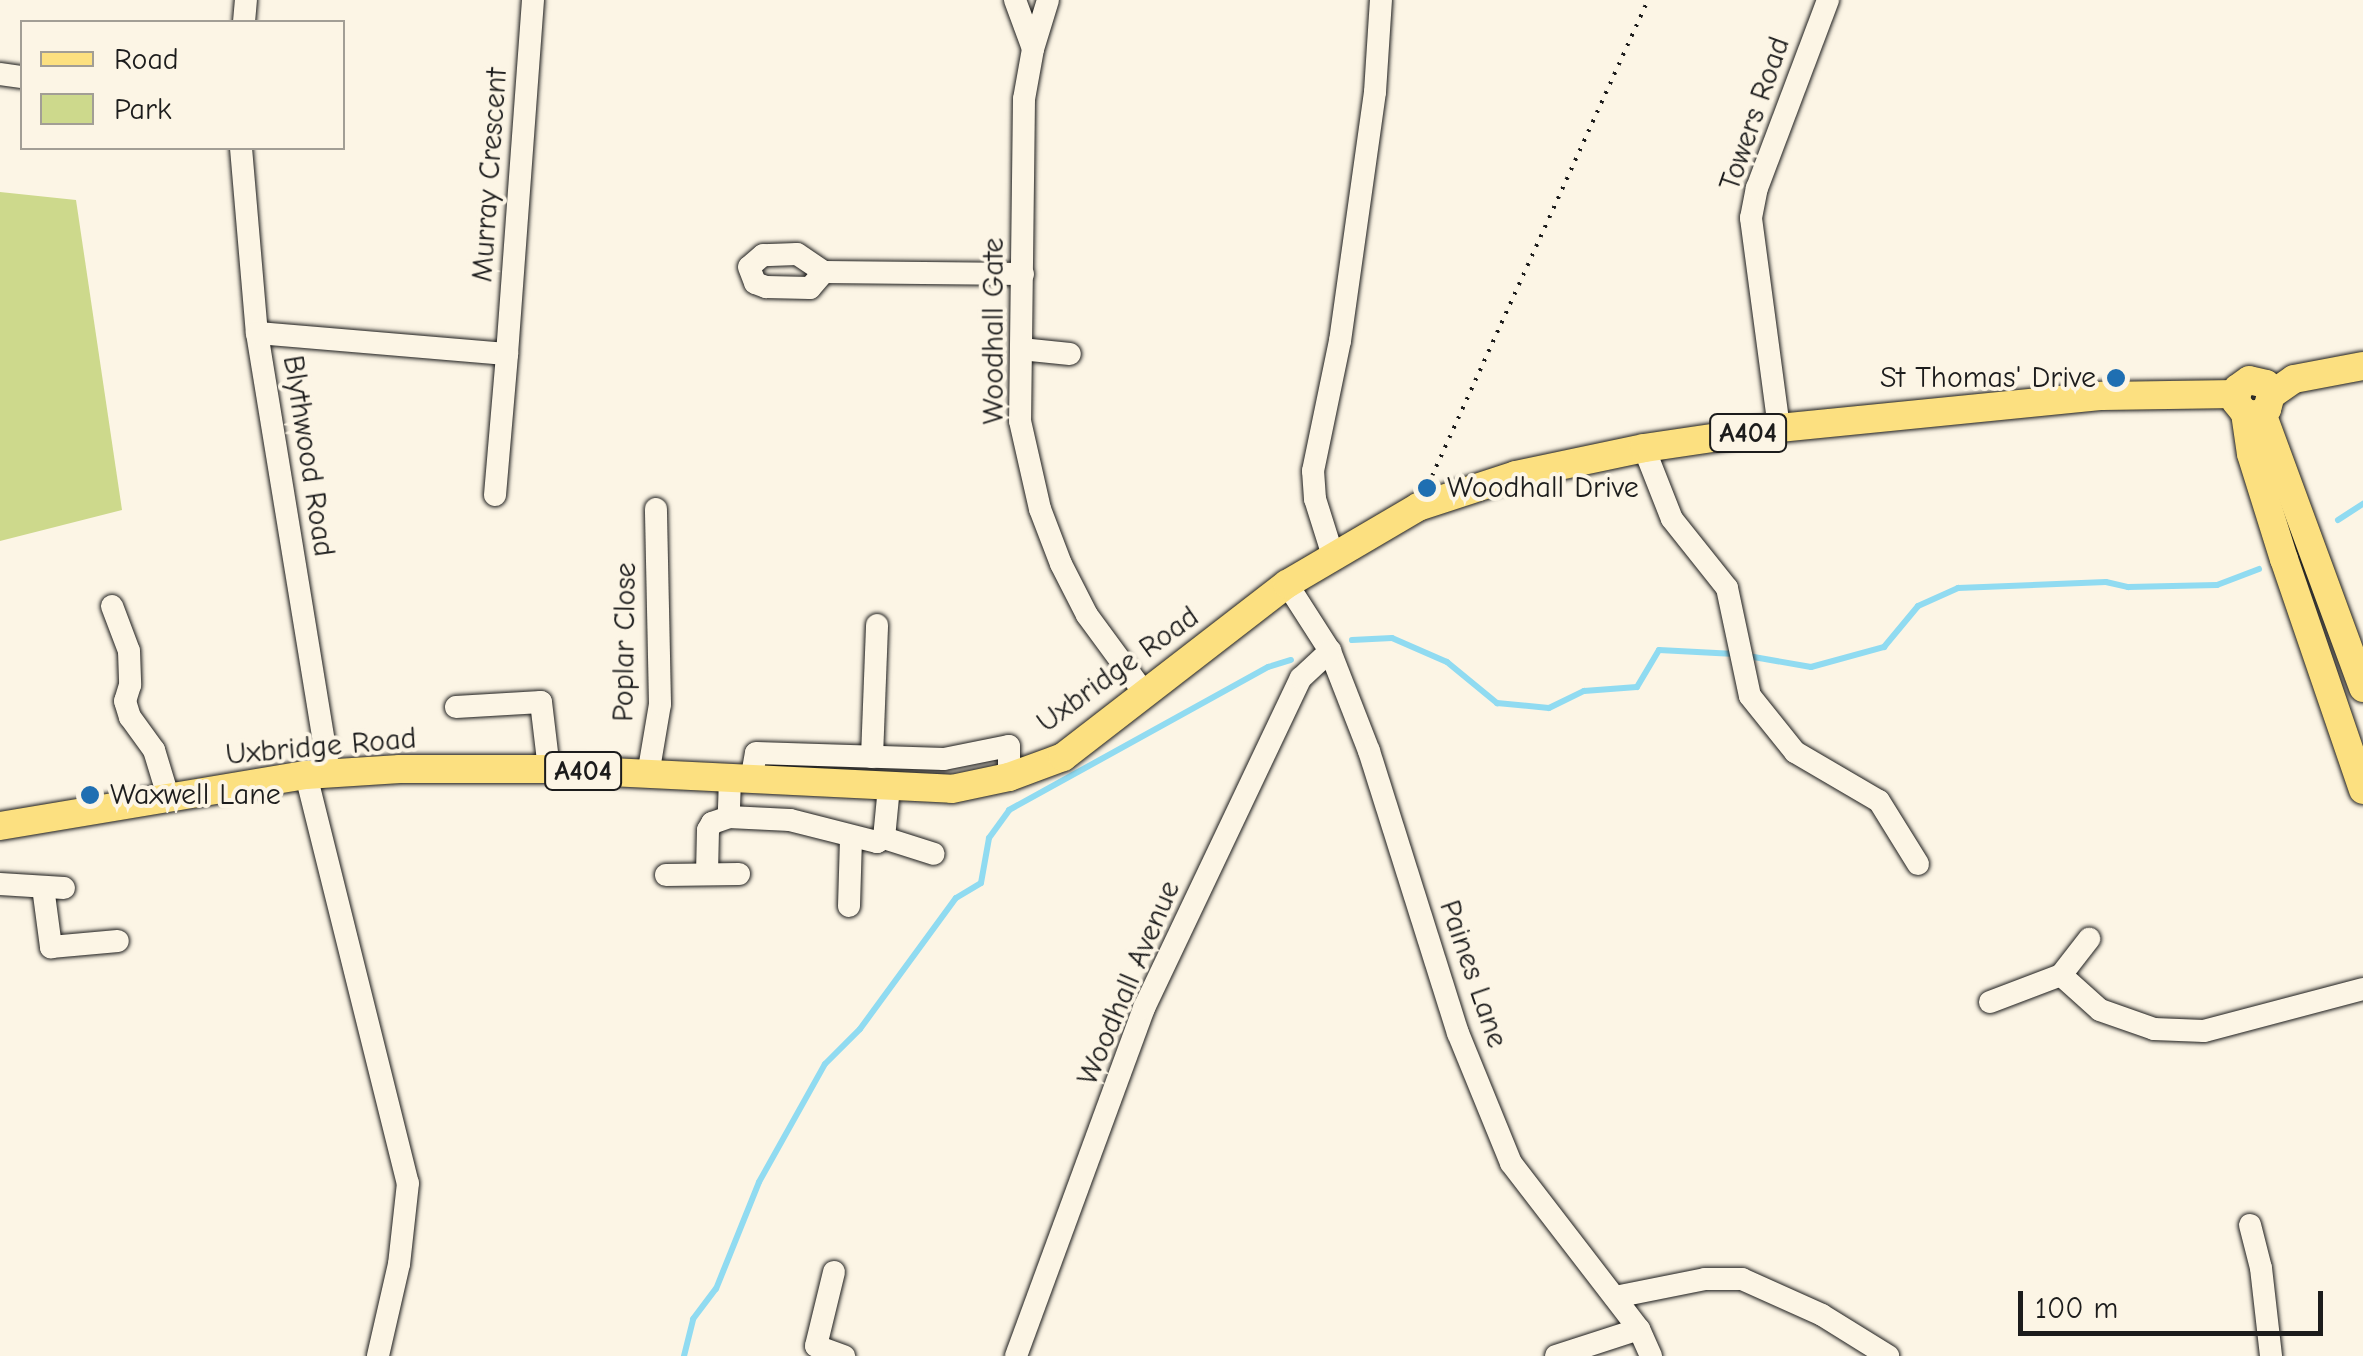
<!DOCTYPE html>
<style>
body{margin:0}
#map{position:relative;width:2363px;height:1356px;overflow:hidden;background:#fcf5e5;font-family:"Comic Neue",sans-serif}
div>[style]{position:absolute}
.green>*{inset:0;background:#cdd98c}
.stream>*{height:6px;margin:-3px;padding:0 3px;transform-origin:3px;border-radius:3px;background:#90dbf1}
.path>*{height:4px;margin-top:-2px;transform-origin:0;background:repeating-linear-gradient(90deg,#1c1c1c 0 2.5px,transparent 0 10.5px)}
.roads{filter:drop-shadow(0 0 2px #1c1c1c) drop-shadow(0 0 2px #1c1c1c)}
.minor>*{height:22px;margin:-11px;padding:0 11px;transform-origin:11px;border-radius:11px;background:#fcf5e5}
.major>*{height:28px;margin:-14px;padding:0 14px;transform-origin:14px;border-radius:14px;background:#fce080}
.dots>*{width:28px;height:28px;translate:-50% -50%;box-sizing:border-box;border:5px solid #fcf5e5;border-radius:50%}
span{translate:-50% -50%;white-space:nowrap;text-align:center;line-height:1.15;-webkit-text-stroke:8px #fcf5e5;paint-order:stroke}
.shield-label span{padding:2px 8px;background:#fcf5e5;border:2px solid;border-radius:8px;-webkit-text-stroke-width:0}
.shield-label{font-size:28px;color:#1c1c1c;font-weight:700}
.street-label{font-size:30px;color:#1c1c1c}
.poi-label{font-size:30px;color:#1c1c1c}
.right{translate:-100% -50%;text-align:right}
.left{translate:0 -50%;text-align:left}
.legend{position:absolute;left:20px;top:20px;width:325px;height:130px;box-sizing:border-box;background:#fcf5e5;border:2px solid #a29e95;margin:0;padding:12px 18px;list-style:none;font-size:30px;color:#1c1c1c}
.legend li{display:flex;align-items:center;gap:20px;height:50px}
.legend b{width:50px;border:2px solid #a29e95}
.scale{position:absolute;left:2018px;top:1291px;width:305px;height:45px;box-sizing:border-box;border:5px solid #1c1c1c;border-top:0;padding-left:12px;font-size:30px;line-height:35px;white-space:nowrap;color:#1c1c1c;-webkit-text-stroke:8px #fcf5e5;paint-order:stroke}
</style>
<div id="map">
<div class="green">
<div style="clip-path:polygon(0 192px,76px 200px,122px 510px,0 541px)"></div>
</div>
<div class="stream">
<div style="left:2338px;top:520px;width:30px;rotate:-33deg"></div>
<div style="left:1352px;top:640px;width:40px;rotate:-2.9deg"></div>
<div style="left:1392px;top:638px;width:60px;rotate:23.6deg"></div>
<div style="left:1447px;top:662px;width:65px;rotate:39.4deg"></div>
<div style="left:1497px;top:703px;width:52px;rotate:5.5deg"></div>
<div style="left:1549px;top:708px;width:39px;rotate:-26deg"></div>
<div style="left:1584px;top:691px;width:53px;rotate:-4.3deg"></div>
<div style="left:1637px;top:687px;width:43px;rotate:-59.3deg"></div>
<div style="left:1659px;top:650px;width:76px;rotate:3deg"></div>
<div style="left:1748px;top:656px;width:64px;rotate:9.9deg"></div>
<div style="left:1811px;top:667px;width:76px;rotate:-15.3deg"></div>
<div style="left:1884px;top:647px;width:53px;rotate:-50.3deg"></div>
<div style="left:1918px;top:606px;width:44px;rotate:-24.2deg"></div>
<div style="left:1958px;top:588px;width:148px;rotate:-2.3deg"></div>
<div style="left:2106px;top:582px;width:23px;rotate:13deg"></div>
<div style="left:2128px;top:587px;width:89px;rotate:-1.3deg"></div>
<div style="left:2217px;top:585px;width:45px;rotate:-20.9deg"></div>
<div style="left:684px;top:1356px;width:38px;rotate:-76deg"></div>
<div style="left:693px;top:1319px;width:38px;rotate:-53deg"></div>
<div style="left:716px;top:1289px;width:115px;rotate:-68.1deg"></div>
<div style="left:759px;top:1182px;width:135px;rotate:-60.8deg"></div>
<div style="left:825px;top:1064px;width:49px;rotate:-45deg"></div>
<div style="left:860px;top:1029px;width:162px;rotate:-53.8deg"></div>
<div style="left:956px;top:898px;width:29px;rotate:-31deg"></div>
<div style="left:981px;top:883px;width:46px;rotate:-79.9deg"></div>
<div style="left:989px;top:838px;width:34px;rotate:-54deg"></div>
<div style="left:1009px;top:810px;width:296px;rotate:-28.9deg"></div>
<div style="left:1268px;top:667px;width:24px;rotate:-17deg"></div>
</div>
<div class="path">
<div style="left:1432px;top:476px;width:523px;rotate:-65.59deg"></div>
</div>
<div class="roads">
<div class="minor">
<div style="left:1015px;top:0;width:52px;rotate:69.8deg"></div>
<div style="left:1048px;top:0;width:51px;rotate:107deg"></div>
<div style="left:1033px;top:49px;width:51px;rotate:100.2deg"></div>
<div style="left:1024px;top:99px;width:322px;rotate:90.7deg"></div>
<div style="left:1020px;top:421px;width:90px;rotate:77.2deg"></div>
<div style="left:1040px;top:509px;width:59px;rotate:69.1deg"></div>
<div style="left:1061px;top:564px;width:57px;rotate:63deg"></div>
<div style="left:1087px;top:615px;width:98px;rotate:53.7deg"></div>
<div style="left:244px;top:22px;width:22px;rotate:-85deg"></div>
<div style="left:0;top:74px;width:22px;rotate:8deg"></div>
<div style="left:241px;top:148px;width:186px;rotate:85.1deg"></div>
<div style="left:257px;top:333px;width:446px;rotate:80.7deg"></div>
<div style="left:824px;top:272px;width:32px;rotate:-146deg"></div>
<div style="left:797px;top:254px;width:34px;rotate:178deg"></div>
<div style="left:763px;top:255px;width:18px;rotate:139deg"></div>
<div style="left:749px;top:267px;width:17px;rotate:69deg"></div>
<div style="left:755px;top:283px;width:12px;rotate:20deg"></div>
<div style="left:766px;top:287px;width:44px;rotate:1.3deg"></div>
<div style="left:810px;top:288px;width:21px;rotate:-49deg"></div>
<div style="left:824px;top:272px;width:199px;rotate:0.6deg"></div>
<div style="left:257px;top:333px;width:251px;rotate:4.8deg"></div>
<div style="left:507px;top:354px;width:355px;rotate:-85.8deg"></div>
<div style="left:1021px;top:349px;width:49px;rotate:5.8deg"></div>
<div style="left:1779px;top:428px;width:212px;rotate:-97.6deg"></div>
<div style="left:1751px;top:218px;width:31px;rotate:-79deg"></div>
<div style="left:1757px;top:188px;width:201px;rotate:-69.3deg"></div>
<div style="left:1644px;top:448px;width:76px;rotate:68.5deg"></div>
<div style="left:1672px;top:519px;width:88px;rotate:51.4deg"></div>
<div style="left:1727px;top:588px;width:110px;rotate:78deg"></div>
<div style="left:1750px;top:696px;width:72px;rotate:51.2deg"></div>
<div style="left:1795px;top:752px;width:97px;rotate:30.3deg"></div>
<div style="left:1879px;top:801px;width:74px;rotate:58.2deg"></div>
<div style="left:495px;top:495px;width:142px;rotate:-85.1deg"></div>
<div style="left:1333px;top:556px;width:60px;rotate:-107.5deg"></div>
<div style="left:1315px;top:499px;width:28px;rotate:-94deg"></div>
<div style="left:1313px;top:471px;width:133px;rotate:-78.3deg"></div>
<div style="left:1340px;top:341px;width:251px;rotate:-82deg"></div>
<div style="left:1375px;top:92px;width:92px;rotate:-86.3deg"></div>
<div style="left:1287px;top:584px;width:80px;rotate:57.3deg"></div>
<div style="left:1330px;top:651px;width:107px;rotate:68.7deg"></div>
<div style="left:1369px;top:751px;width:296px;rotate:72.5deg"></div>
<div style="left:1458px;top:1033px;width:140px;rotate:67.8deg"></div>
<div style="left:1511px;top:1163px;width:210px;rotate:52.4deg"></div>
<div style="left:1639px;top:1329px;width:30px;rotate:66deg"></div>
<div style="left:112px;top:606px;width:48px;rotate:69.3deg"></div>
<div style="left:129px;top:651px;width:34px;rotate:88deg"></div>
<div style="left:130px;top:685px;width:17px;rotate:107deg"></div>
<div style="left:125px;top:701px;width:17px;rotate:73deg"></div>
<div style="left:130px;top:717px;width:41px;rotate:54deg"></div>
<div style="left:154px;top:750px;width:48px;rotate:73.1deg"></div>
<div style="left:456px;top:707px;width:85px;rotate:-3.4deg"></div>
<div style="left:541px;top:702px;width:67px;rotate:83.2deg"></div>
<div style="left:872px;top:757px;width:132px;rotate:-87.8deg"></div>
<div style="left:306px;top:775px;width:421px;rotate:76deg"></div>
<div style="left:408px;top:1183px;width:81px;rotate:96.3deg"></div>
<div style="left:399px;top:1264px;width:94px;rotate:102.9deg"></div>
<div style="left:648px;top:775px;width:72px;rotate:-80.4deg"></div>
<div style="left:660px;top:704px;width:195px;rotate:-91.2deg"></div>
<div style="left:730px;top:779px;width:38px;rotate:92deg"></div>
<div style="left:729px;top:817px;width:61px;rotate:2.8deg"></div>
<div style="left:790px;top:820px;width:90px;rotate:14.2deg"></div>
<div style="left:877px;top:842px;width:8px;rotate:-30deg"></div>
<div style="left:884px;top:838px;width:51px;rotate:-84.4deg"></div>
<div style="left:751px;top:781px;width:28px;rotate:-80deg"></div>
<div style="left:756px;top:753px;width:188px;rotate:1.8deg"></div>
<div style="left:944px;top:759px;width:66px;rotate:-11.3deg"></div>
<div style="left:1009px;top:746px;width:31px;rotate:90deg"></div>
<div style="left:884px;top:838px;width:52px;rotate:17.7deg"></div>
<div style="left:707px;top:874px;width:44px;rotate:-88.7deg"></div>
<div style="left:708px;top:830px;width:8px;rotate:-60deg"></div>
<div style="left:712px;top:823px;width:18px;rotate:-19deg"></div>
<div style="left:666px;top:875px;width:73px;rotate:-0.8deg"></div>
<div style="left:0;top:884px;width:64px;rotate:3.6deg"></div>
<div style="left:43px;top:887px;width:61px;rotate:82.4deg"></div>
<div style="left:51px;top:947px;width:67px;rotate:-5.1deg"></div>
<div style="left:849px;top:906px;width:68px;rotate:-88.3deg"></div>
<div style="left:2061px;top:975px;width:52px;rotate:41.9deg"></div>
<div style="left:2100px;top:1010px;width:57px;rotate:19.4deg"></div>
<div style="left:2154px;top:1029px;width:50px;rotate:2.3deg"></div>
<div style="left:2204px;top:1031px;width:164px;rotate:-14.8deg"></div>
<div style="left:1990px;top:1002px;width:76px;rotate:-20.8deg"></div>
<div style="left:2061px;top:975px;width:46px;rotate:-52.1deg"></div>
<div style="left:2250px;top:1225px;width:44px;rotate:75.7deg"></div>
<div style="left:2261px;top:1268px;width:89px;rotate:83.5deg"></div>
<div style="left:834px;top:1272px;width:76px;rotate:103.7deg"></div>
<div style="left:816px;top:1346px;width:30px;rotate:20deg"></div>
<div style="left:1615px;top:1297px;width:92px;rotate:-11.3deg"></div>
<div style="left:1705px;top:1279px;width:37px"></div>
<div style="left:1742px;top:1279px;width:88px;rotate:24.2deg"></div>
<div style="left:1822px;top:1315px;width:78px;rotate:31.8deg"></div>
<div style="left:1016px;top:1356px;width:371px;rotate:-69.8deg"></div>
<div style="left:1144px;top:1008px;width:365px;rotate:-64.6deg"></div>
<div style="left:1301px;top:678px;width:40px;rotate:-43deg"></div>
<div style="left:1556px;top:1356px;width:87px;rotate:-18deg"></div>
</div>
<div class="major">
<div style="left:2271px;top:395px;width:12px;rotate:-114deg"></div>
<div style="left:2266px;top:384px;width:17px;rotate:-167deg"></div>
<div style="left:2249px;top:380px;width:14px;rotate:144deg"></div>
<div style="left:2238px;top:388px;width:14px;rotate:98deg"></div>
<div style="left:2236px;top:402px;width:14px;rotate:51deg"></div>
<div style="left:2245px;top:413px;width:12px;rotate:9deg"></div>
<div style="left:2257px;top:415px;width:12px;rotate:-31deg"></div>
<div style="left:2267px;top:409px;width:15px;rotate:-74deg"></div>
<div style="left:2271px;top:395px;width:28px;rotate:-35deg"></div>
<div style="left:2294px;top:379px;width:70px;rotate:-10.7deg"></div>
<div style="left:2245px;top:413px;width:41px;rotate:81.7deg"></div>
<div style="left:2251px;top:454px;width:110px;rotate:72.6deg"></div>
<div style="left:2284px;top:559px;width:244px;rotate:71.1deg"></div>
<div style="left:2262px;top:413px;width:293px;rotate:69.8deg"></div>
<div style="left:0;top:826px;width:310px;rotate:-9.5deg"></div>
<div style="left:306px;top:775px;width:94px;rotate:-3.7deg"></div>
<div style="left:400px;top:769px;width:149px"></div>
<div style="left:549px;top:769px;width:403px;rotate:2.8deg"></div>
<div style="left:952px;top:789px;width:58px;rotate:-11.9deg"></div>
<div style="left:1009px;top:777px;width:58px;rotate:-20.3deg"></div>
<div style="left:1063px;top:757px;width:283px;rotate:-37.7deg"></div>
<div style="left:1287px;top:584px;width:152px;rotate:-30.4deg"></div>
<div style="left:1418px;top:507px;width:103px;rotate:-18.1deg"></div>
<div style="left:1516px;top:475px;width:131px;rotate:-11.9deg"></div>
<div style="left:1644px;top:448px;width:136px;rotate:-8.4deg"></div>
<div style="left:1779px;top:428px;width:325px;rotate:-5.7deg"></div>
<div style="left:2102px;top:396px;width:134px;rotate:-0.9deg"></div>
</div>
</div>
<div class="dots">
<div style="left:2116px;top:378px;background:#1f6fb2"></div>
<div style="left:1427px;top:488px;background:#1f6fb2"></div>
<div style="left:90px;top:795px;background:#1f6fb2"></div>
</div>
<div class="shield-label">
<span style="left:1748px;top:433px">A404</span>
<span style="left:583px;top:771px">A404</span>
</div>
<div class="street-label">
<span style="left:1755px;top:114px;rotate:-71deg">Towers Road</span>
<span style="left:490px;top:175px;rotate:-86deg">Murray Crescent</span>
<span style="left:994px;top:331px;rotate:-90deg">Woodhall Gate</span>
<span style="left:308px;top:456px;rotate:81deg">Blythwood Road</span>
<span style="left:625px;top:642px;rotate:-89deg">Poplar Close</span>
<span style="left:1118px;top:670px;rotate:-36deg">Uxbridge Road</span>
<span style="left:321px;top:747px;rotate:-5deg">Uxbridge Road</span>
<span style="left:1473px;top:974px;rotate:71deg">Paines Lane</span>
<span style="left:1129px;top:983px;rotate:-67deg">Woodhall Avenue</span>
</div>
<div class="poi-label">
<span class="right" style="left:2096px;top:378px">St Thomas' Drive</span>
<span class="left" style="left:1447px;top:488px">Woodhall Drive</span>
<span class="left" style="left:110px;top:795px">Waxwell Lane</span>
</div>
<ul class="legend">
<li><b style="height:12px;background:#fce080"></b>Road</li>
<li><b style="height:28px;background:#cdd98c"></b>Park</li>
</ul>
<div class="scale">100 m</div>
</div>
